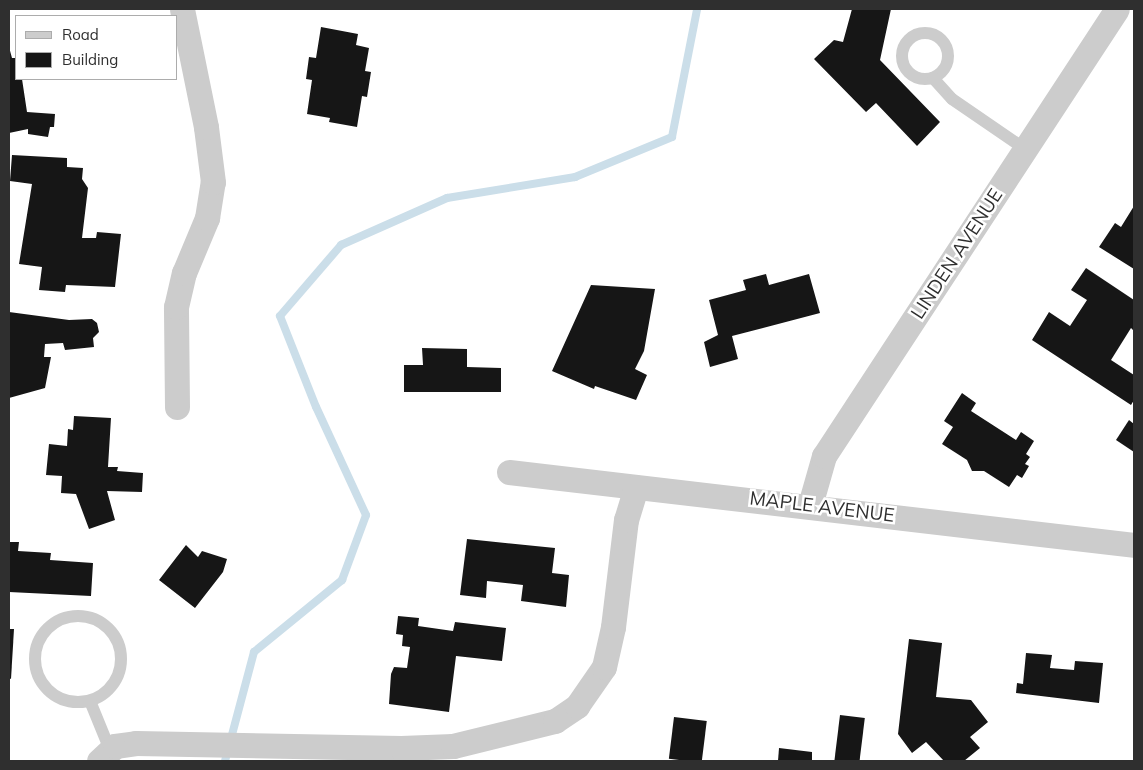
<!DOCTYPE html>
<style>
body{margin:0}
#map{position:relative;width:1143px;height:770px;overflow:hidden;background:#fff;font-family:Mulish,sans-serif}
div>[style]{position:absolute}
.stream>*{height:8px;margin:-4px;padding:0 4px;transform-origin:4px;border-radius:4px;background:#cbdee9}
.building>*{inset:0;background:#161616;transform-origin:0 0}
.lane>*{height:12px;margin:-6px;padding:0 6px;transform-origin:6px;border-radius:6px;background:#ccc}
.lane>.ring{margin:-6px;padding:0;box-sizing:content-box;background:none;border:12px solid #ccc;border-radius:50%}
.street>*{height:25px;margin:-12.5px;padding:0 12.5px;transform-origin:12.5px;border-radius:12.5px;background:#ccc}
span{translate:-50% -50%;white-space:nowrap;text-align:center;line-height:1.15;-webkit-text-stroke:5px #fff;paint-order:stroke}
.street-label{font-size:19px;color:#2f2f2f}
.frame{position:absolute;inset:0;border:10px solid #2f2f2f;pointer-events:none}
.legend{position:absolute;left:15px;top:15px;width:162px;height:65px;box-sizing:border-box;background:#fff;border:1px solid #acacac;margin:0;padding:6px 9px;list-style:none;font-size:15px;color:#2f2f2f}
.legend li{display:flex;align-items:center;gap:10px;height:25px}
.legend b{width:25px;border:1px solid #acacac}
</style>
<div id="map">
<div class="stream">
<div style="left:225px;top:761px;width:113px;rotate:-75.1deg"></div>
<div style="left:254px;top:652px;width:114px;rotate:-39.3deg"></div>
<div style="left:342px;top:580px;width:69px;rotate:-69.7deg"></div>
<div style="left:366px;top:515px;width:119px;rotate:-114.8deg"></div>
<div style="left:316px;top:407px;width:98px;rotate:-111.6deg"></div>
<div style="left:280px;top:316px;width:94px;rotate:-49.3deg"></div>
<div style="left:341px;top:245px;width:116px;rotate:-23.9deg"></div>
<div style="left:447px;top:198px;width:130px;rotate:-9.3deg"></div>
<div style="left:575px;top:177px;width:105px;rotate:-22.4deg"></div>
<div style="left:672px;top:137px;width:130px;rotate:-78.9deg"></div>
</div>
<div class="building">
<div style="clip-path:polygon(852px 9px,891px 9px,880px 60px,940px 122px,917px 146px,876px 103px,866px 112px,814px 59px,834px 40px,843px 42px)"></div>
<div style="clip-path:polygon(321px 27px,358px 34px,356px 45px,369px 48px,365px 71px,371px 72px,367px 97px,362px 96px,357px 127px,329px 122px,330px 118px,307px 114px,312px 80px,306px 79px,309px 57px,316px 58px)"></div>
<div style="clip-path:polygon(9px 47px,12px 58px,16px 58px,16px 79px,22px 79px,27px 112px,55px 114px,54px 127px,50px 127px,48px 137px,28px 134px,28px 129px,9px 133px)"></div>
<div style="clip-path:polygon(12px 155px,67px 158px,67px 167px,83px 168px,82px 179px,88px 188px,82px 238px,96px 238px,97px 232px,121px 234px,115px 287px,66px 285px,65px 292px,39px 290px,42px 267px,19px 264px,32px 184px,10px 181px)"></div>
<div style="clip-path:polygon(1134px 206px,1134px 269px,1099px 247px,1115px 223px,1121px 227px)"></div>
<div style="clip-path:polygon(1086px 268px,1134px 300px,1134px 331px,1131px 328px,1111px 360px,1134px 375px,1134px 400px,1131px 405px,1032px 340px,1049px 312px,1070px 326px,1087px 300px,1071px 290px)"></div>
<div style="clip-path:polygon(766px 274px,769px 285px,809px 274px,820px 313px,732px 336px,738px 359px,710px 367px,704px 342px,718px 335px,709px 300px,746px 290px,743px 280px)"></div>
<div style="clip-path:polygon(591px 285px,655px 289px,644px 351px,635px 369px,647px 375px,636px 400px,595px 386px,594px 389px,552px 371px)"></div>
<div style="clip-path:polygon(9px 312px,69px 320px,92px 319px,97px 323px,99px 332px,93px 338px,94px 347px,65px 350px,63px 343px,45px 344px,44px 357px,51px 357px,45px 388px,9px 398px)"></div>
<div style="clip-path:polygon(422px 348px,467px 349px,467px 367px,501px 368px,501px 392px,404px 392px,404px 365px,423px 365px)"></div>
<div style="clip-path:polygon(962px 393px,976px 403px,971px 411px,1016px 440px,1021px 432px,1034px 441px,1026px 454px,1030px 457px,1025px 464px,1029px 466px,1022px 478px,1017px 475px,1009px 487px,984px 471px,972px 471px,967px 460px,942px 444px,953px 427px,944px 421px)"></div>
<div style="clip-path:polygon(74px 416px,111px 418px,108px 467px,118px 467px,117px 471px,143px 473px,142px 492px,107px 491px,115px 520px,89px 529px,76px 494px,61px 493px,62px 476px,46px 475px,49px 444px,67px 446px,68px 429px,73px 430px)"></div>
<div style="clip-path:polygon(1129px 420px,1134px 424px,1134px 452px,1116px 440px)"></div>
<div style="clip-path:polygon(467px 539px,555px 548px,552px 573px,569px 575px,566px 607px,521px 601px,523px 585px,487px 581px,486px 598px,460px 595px)"></div>
<div style="clip-path:polygon(9px 542px,19px 542px,18px 551px,51px 553px,50px 560px,93px 563px,91px 596px,9px 592px)"></div>
<div style="clip-path:polygon(186px 545px,198px 557px,202px 551px,227px 559px,223px 572px,195px 608px,159px 580px)"></div>
<div style="clip-path:polygon(398px 616px,419px 618px,418px 626px,453px 631px,455px 622px,506px 628px,502px 661px,456px 656px,449px 712px,389px 704px,391px 674px,394px 667px,407px 668px,410px 647px,402px 646px,403px 635px,396px 634px)"></div>
<div style="clip-path:polygon(9px 629px,14px 629px,11px 679px,9px 678px)"></div>
<div style="clip-path:polygon(909px 639px,942px 643px,936px 697px,971px 700px,988px 722px,970px 737px,980px 748px,964px 761px,944px 761px,926px 742px,912px 753px,898px 734px)"></div>
<div style="clip-path:polygon(1026px 653px,1052px 655px,1050px 668px,1074px 670px,1075px 661px,1103px 663px,1099px 703px,1016px 693px,1017px 683px,1023px 684px)"></div>
<div style="left:840px;top:715px;width:25px;height:46px;rotate:7deg"></div>
<div style="left:674px;top:717px;width:33px;height:42px;rotate:7deg"></div>
<div style="clip-path:polygon(779px 748px,812px 752px,812px 761px,778px 761px)"></div>
</div>
<div class="lane">
<div class="ring" style="left:902px;top:33px;width:34px;height:34px"></div>
<div style="left:933px;top:78px;width:28px;rotate:48deg"></div>
<div style="left:952px;top:99px;width:88px;rotate:34.4deg"></div>
<div class="ring" style="left:35px;top:616px;width:74px;height:74px"></div>
<div style="left:90px;top:701px;width:53px;rotate:67.8deg"></div>
</div>
<div class="street">
<div style="left:177px;top:407px;width:100px;rotate:-90.6deg"></div>
<div style="left:176px;top:307px;width:35px;rotate:-77deg"></div>
<div style="left:184px;top:273px;width:60px;rotate:-67.3deg"></div>
<div style="left:207px;top:218px;width:36px;rotate:-81deg"></div>
<div style="left:213px;top:182px;width:55px;rotate:-97.3deg"></div>
<div style="left:206px;top:127px;width:120px;rotate:-101.5deg"></div>
<div style="left:509px;top:472px;width:629px;rotate:6.66deg"></div>
<div style="left:810px;top:505px;width:51px;rotate:-74.1deg"></div>
<div style="left:824px;top:456px;width:534px;rotate:-56.76deg"></div>
<div style="left:99px;top:761px;width:22px;rotate:-43deg"></div>
<div style="left:115px;top:746px;width:21px;rotate:-8deg"></div>
<div style="left:136px;top:743px;width:265px;rotate:1.1deg"></div>
<div style="left:401px;top:748px;width:52px;rotate:-2.2deg"></div>
<div style="left:453px;top:746px;width:105px;rotate:-13.8deg"></div>
<div style="left:555px;top:721px;width:27px;rotate:-34deg"></div>
<div style="left:577px;top:706px;width:47px;rotate:-55.3deg"></div>
<div style="left:604px;top:667px;width:41px;rotate:-77.3deg"></div>
<div style="left:613px;top:627px;width:108px;rotate:-83.1deg"></div>
<div style="left:626px;top:520px;width:34px;rotate:-73deg"></div>
</div>
<div class="street-label">
<span style="left:957px;top:254px;rotate:-57deg">LINDEN AVENUE</span>
<span style="left:822px;top:507px;rotate:7deg">MAPLE AVENUE</span>
</div>
<div class="frame"></div>
<ul class="legend">
<li><b style="height:6px;background:#ccc"></b>Road</li>
<li><b style="height:14px;background:#161616"></b>Building</li>
</ul>
</div>
